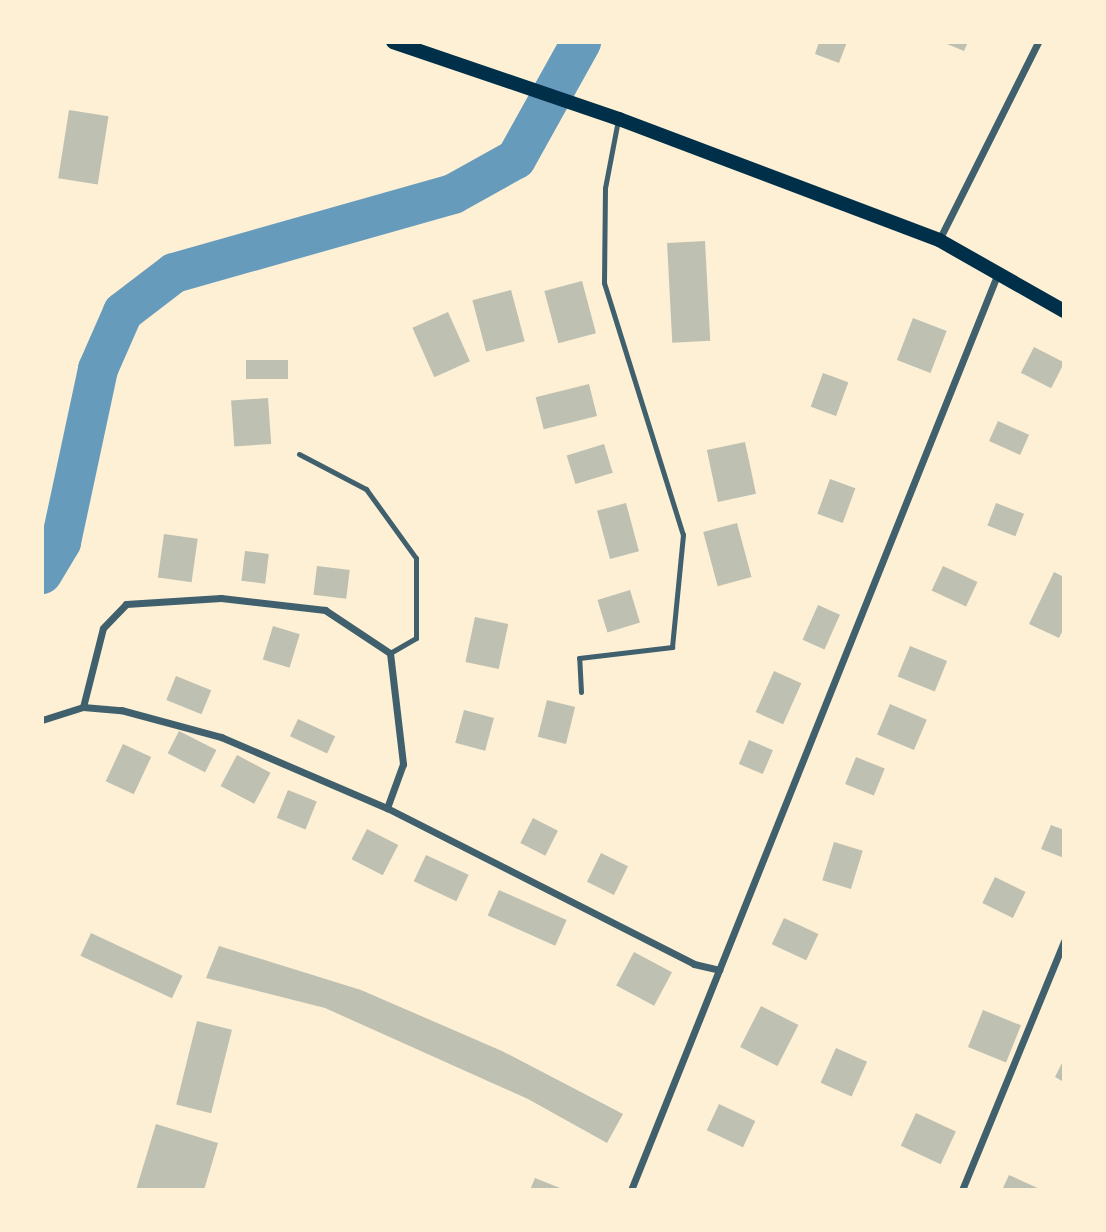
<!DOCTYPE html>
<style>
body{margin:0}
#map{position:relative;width:1106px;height:1232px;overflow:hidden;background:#fdf0d5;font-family:Inter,sans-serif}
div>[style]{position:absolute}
.river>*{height:40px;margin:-20px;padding:0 20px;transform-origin:20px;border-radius:20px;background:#669bbc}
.building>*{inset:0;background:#bec0b2;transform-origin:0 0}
.service>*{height:5px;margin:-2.5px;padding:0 2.5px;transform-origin:2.5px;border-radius:2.5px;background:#3f606c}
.minor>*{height:7px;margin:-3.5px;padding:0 3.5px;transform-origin:3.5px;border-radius:3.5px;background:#3f606c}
.secondary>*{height:14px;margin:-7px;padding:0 7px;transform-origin:7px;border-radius:7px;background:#003049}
span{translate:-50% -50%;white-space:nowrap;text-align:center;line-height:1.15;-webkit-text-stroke:7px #fdf0d5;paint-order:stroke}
.frame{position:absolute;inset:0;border:44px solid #fdf0d5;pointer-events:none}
</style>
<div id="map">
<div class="river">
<div style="left:42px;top:574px;width:37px;rotate:-59deg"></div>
<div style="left:61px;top:542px;width:177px;rotate:-77.9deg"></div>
<div style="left:98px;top:369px;width:62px;rotate:-66.3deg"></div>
<div style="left:123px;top:312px;width:64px;rotate:-37.4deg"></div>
<div style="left:174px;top:273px;width:290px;rotate:-15.8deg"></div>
<div style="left:453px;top:194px;width:72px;rotate:-29.1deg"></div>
<div style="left:516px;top:159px;width:134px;rotate:-60.9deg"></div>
</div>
<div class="building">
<div style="clip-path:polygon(819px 42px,847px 42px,839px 63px,815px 54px)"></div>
<div style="clip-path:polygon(942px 42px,968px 42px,964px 51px)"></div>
<div style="left:69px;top:110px;width:40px;height:69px;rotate:9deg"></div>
<div style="left:705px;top:241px;width:100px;height:38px;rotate:87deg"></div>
<div style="left:582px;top:281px;width:54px;height:39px;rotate:75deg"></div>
<div style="left:511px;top:290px;width:53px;height:40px;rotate:75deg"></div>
<div style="left:448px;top:312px;width:54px;height:39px;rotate:66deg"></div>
<div style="left:913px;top:318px;width:36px;height:45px;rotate:21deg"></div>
<div style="left:1034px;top:347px;width:34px;height:29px;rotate:27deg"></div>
<div style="left:288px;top:360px;width:19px;height:42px;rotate:90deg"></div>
<div style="left:823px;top:373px;width:27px;height:36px;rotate:20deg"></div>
<div style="left:589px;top:384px;width:33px;height:55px;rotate:76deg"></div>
<div style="left:268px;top:398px;width:46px;height:37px;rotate:86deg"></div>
<div style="left:998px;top:421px;width:34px;height:22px;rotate:24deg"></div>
<div style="left:745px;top:442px;width:53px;height:39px;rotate:78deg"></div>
<div style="left:604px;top:444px;width:30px;height:39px;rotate:73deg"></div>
<div style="left:830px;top:479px;width:27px;height:37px;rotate:20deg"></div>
<div style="left:626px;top:503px;width:50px;height:30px;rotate:75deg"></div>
<div style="left:996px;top:503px;width:30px;height:24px;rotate:21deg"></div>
<div style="left:737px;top:523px;width:56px;height:35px;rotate:75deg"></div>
<div style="left:164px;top:534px;width:34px;height:44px;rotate:8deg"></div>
<div style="left:245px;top:551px;width:24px;height:30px;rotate:7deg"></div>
<div style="left:317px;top:566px;width:33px;height:29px;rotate:7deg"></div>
<div style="left:943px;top:566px;width:38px;height:27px;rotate:25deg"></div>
<div style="clip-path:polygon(1054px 572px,1064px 577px,1064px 628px,1059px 638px,1029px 624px)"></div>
<div style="left:630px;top:590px;width:34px;height:34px;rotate:73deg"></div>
<div style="left:818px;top:605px;width:24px;height:38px;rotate:24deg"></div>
<div style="left:475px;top:617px;width:34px;height:46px;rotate:12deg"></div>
<div style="left:273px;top:626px;width:28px;height:35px;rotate:17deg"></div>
<div style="left:910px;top:646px;width:40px;height:33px;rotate:22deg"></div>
<div style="left:774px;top:671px;width:30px;height:45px;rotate:24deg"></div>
<div style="left:176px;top:676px;width:38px;height:26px;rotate:22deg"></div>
<div style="left:547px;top:700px;width:29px;height:38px;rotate:14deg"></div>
<div style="left:890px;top:704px;width:40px;height:33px;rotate:23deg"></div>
<div style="left:464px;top:710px;width:31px;height:34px;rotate:15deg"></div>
<div style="left:298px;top:719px;width:41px;height:19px;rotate:25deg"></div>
<div style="left:179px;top:731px;width:42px;height:25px;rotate:27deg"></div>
<div style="left:749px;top:740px;width:26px;height:26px;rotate:23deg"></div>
<div style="left:123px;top:744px;width:31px;height:41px;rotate:25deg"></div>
<div style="left:237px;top:755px;width:38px;height:35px;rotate:28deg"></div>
<div style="left:856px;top:757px;width:31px;height:29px;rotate:22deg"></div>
<div style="left:288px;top:790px;width:31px;height:30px;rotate:22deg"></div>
<div style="left:533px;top:818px;width:28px;height:28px;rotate:27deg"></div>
<div style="clip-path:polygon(1051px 825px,1064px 830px,1064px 858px,1041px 849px)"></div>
<div style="left:367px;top:829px;width:35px;height:34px;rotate:27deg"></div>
<div style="left:834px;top:842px;width:30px;height:40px;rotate:17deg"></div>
<div style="left:601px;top:853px;width:30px;height:32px;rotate:26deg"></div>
<div style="left:426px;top:855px;width:47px;height:29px;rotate:25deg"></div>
<div style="left:995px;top:877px;width:34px;height:29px;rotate:26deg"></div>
<div style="left:499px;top:890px;width:74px;height:28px;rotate:24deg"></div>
<div style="left:784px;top:918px;width:38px;height:29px;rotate:25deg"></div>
<div style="left:91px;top:933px;width:101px;height:25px;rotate:25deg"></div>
<div style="clip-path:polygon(219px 946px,361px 990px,502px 1051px,623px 1114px,607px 1143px,528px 1099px,325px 1008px,206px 978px)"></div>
<div style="left:634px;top:952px;width:43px;height:38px;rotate:28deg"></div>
<div style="left:761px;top:1006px;width:42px;height:46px;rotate:27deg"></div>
<div style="left:983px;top:1010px;width:41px;height:40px;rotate:22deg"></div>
<div style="left:197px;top:1021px;width:36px;height:86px;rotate:14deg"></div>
<div style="left:836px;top:1048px;width:34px;height:38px;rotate:24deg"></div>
<div style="clip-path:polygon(1064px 1059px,1064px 1082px,1055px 1077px)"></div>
<div style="left:719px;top:1104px;width:40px;height:29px;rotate:25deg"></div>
<div style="left:916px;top:1113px;width:44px;height:36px;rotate:25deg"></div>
<div style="clip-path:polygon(156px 1124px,218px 1143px,204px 1190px,136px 1190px)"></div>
<div style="clip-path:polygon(1009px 1175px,1042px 1190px,1002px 1190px)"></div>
<div style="clip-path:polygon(535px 1178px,565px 1190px,530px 1190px)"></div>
</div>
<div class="service">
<div style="left:299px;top:454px;width:76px;rotate:27.6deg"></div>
<div style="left:366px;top:489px;width:85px;rotate:54.1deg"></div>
<div style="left:416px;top:558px;width:80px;rotate:90deg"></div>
<div style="left:416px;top:638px;width:30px;rotate:150deg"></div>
<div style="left:581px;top:692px;width:34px;rotate:-93deg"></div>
<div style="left:579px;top:658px;width:94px;rotate:-6.7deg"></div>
<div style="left:672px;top:647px;width:113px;rotate:-84.4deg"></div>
<div style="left:683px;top:535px;width:264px;rotate:-107.4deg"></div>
<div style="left:604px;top:283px;width:95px;rotate:-89.4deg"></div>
<div style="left:605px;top:188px;width:69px;rotate:-79.2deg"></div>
</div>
<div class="minor">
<div style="left:939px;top:240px;width:221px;rotate:-63.4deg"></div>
<div style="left:83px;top:707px;width:38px;rotate:5deg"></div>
<div style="left:121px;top:710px;width:104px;rotate:15.1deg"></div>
<div style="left:221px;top:737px;width:181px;rotate:23.2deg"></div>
<div style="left:387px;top:808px;width:344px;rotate:26.9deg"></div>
<div style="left:694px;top:964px;width:26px;rotate:13deg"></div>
<div style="left:42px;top:720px;width:43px;rotate:-17.6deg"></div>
<div style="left:83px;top:707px;width:81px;rotate:-75.8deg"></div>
<div style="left:103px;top:628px;width:33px;rotate:-46deg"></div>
<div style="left:126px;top:604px;width:95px;rotate:-3.6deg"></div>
<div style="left:221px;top:598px;width:105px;rotate:6.6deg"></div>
<div style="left:325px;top:610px;width:78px;rotate:33.5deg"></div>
<div style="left:390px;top:653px;width:112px;rotate:83.3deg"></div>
<div style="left:403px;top:764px;width:47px;rotate:110deg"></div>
<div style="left:631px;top:1190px;width:988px;rotate:-68.19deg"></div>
<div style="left:962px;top:1190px;width:269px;rotate:-67.7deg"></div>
</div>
<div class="secondary">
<div style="left:393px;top:42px;width:239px;rotate:18.8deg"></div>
<div style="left:619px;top:119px;width:342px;rotate:20.7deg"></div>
<div style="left:939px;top:240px;width:144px;rotate:29.6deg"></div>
</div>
<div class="frame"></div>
</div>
